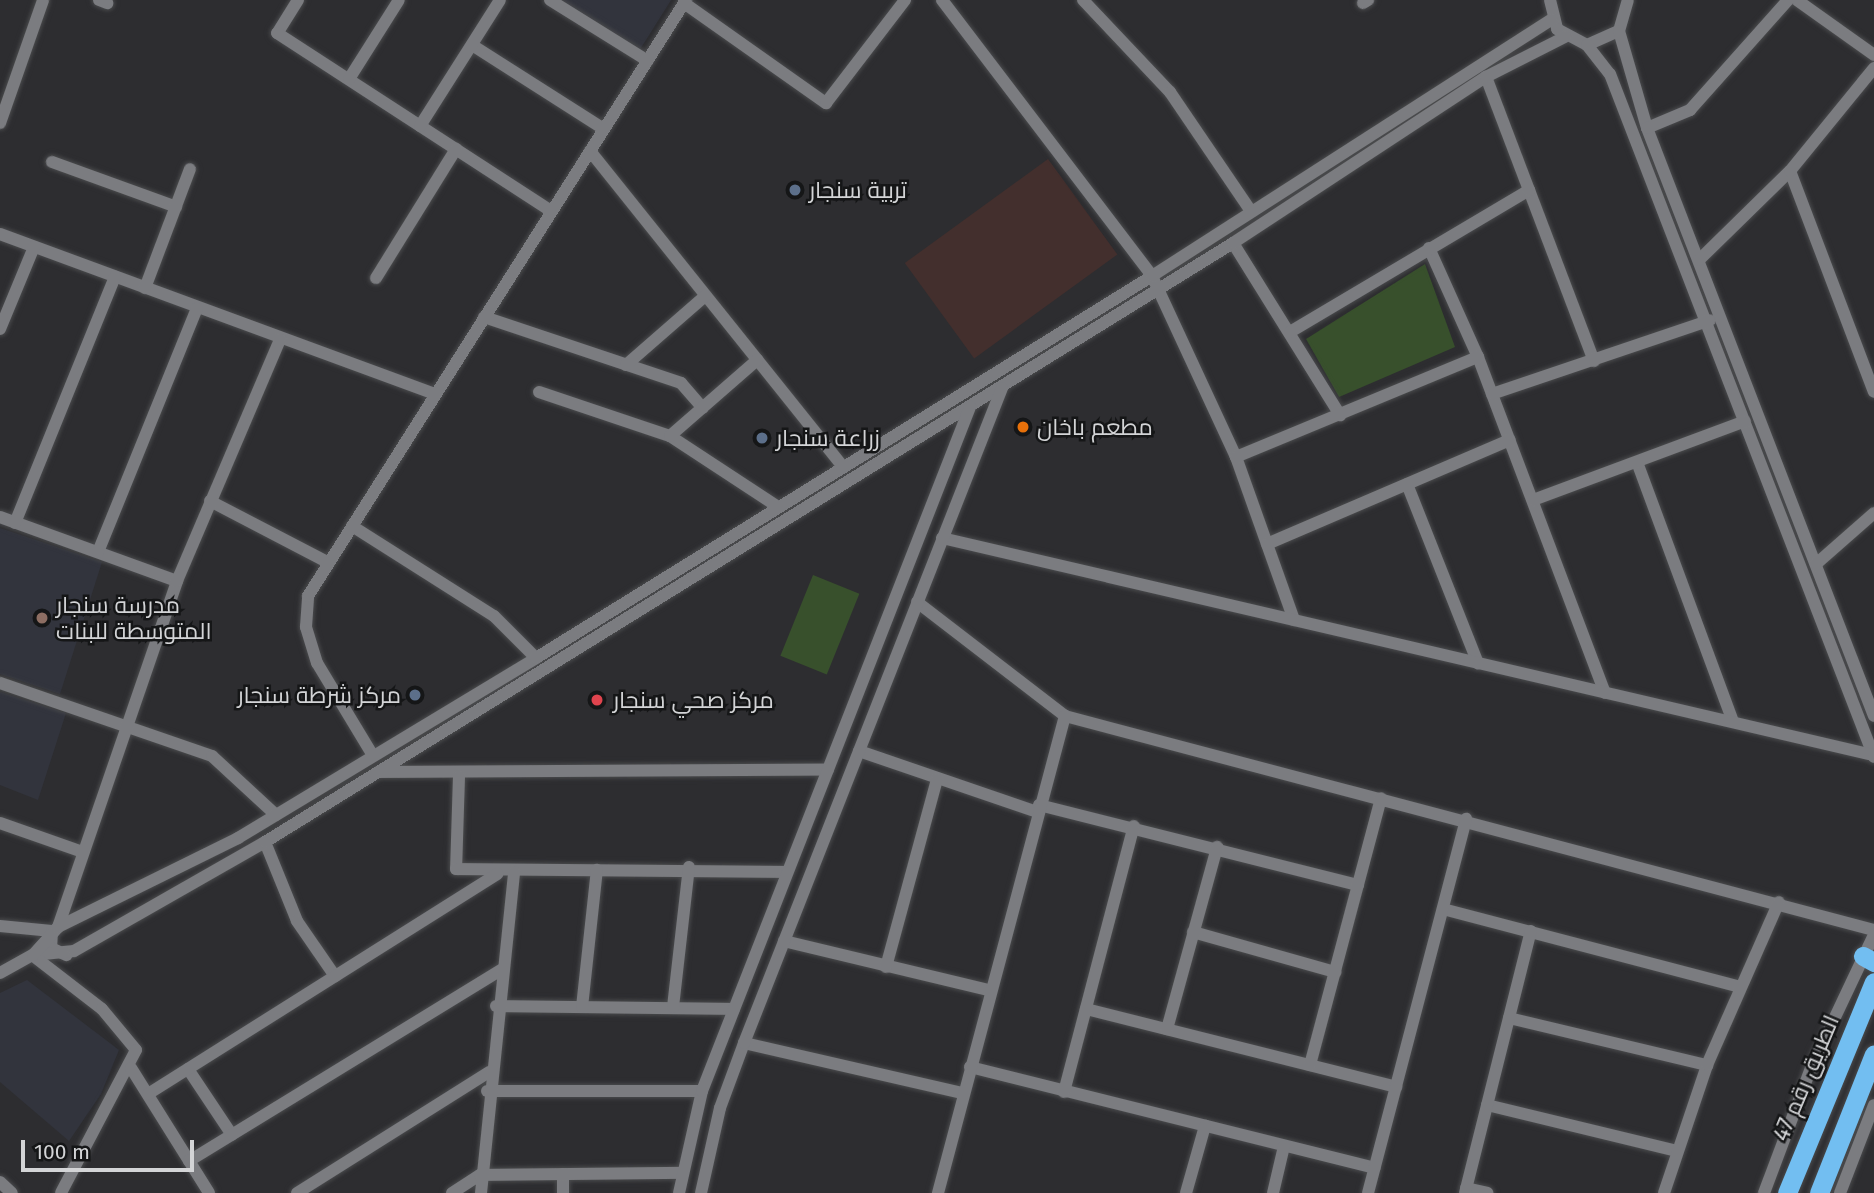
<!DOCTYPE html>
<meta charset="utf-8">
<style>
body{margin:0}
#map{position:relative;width:1874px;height:1193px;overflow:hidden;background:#2d2d30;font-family:"Fira Sans",Cairo,sans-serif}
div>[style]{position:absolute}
.commercial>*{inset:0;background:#432f2d;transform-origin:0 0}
.built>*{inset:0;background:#32343d}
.green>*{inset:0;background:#38502c;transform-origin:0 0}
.roads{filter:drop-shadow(0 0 2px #4a4b4d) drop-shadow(0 0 2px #4a4b4d)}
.minor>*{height:12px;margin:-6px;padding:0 6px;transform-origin:6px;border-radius:6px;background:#7b7c80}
.highway>*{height:19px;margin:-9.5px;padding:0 9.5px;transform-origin:9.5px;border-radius:9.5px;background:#72bef1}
.dots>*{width:19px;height:19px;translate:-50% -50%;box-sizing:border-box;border:4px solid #151617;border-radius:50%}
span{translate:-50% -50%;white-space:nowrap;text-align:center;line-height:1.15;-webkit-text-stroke:5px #151617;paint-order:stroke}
.poi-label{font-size:23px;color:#d3d4d6}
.left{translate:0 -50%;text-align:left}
.right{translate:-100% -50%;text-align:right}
.street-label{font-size:23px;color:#d3d4d6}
.scale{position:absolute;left:21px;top:1140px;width:173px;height:32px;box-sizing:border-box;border:4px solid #d3d4d6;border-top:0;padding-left:9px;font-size:21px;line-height:24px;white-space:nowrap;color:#d3d4d6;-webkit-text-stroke:5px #151617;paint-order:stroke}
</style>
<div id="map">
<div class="commercial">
<div style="left:1048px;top:159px;width:118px;height:177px;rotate:54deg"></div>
</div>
<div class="built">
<div style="clip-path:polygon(561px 0,671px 0,639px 51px)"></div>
<div style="clip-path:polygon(0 528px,102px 562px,60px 694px,0 674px)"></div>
<div style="clip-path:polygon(0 692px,66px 713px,38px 800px,0 785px)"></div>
<div style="clip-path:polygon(27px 980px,119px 1050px,101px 1094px,69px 1141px,0 1082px,0 993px)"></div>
</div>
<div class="green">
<div style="clip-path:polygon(1425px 264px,1455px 347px,1339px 397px,1306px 339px)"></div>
<div style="left:813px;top:575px;width:50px;height:87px;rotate:22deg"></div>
</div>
<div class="roads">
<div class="minor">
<div style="left:99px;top:0;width:9px;rotate:21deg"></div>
<div style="left:298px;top:0;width:39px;rotate:122deg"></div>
<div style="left:277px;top:33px;width:327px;rotate:33deg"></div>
<div style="left:550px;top:0;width:115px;rotate:31.9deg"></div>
<div style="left:942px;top:0;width:347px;rotate:52.7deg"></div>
<div style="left:1152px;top:276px;width:200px;rotate:65.1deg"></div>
<div style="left:1236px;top:457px;width:173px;rotate:70.4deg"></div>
<div style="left:1083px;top:0;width:127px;rotate:46.6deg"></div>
<div style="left:1170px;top:92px;width:144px;rotate:55.8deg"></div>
<div style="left:1550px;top:0;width:30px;rotate:76deg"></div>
<div style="left:1557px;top:29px;width:34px;rotate:28deg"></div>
<div style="left:1587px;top:45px;width:35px;rotate:-24deg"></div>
<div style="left:1619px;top:31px;width:32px;rotate:-74deg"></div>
<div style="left:1797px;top:0;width:95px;rotate:35.5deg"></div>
<div style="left:684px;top:3px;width:174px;rotate:35.2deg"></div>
<div style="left:826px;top:103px;width:130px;rotate:-52.5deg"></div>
<div style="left:1363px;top:3px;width:6px;rotate:-31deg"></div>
<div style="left:1619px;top:31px;width:101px;rotate:73.9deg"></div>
<div style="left:1647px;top:128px;width:630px;rotate:68.89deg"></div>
<div style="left:472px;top:45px;width:156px;rotate:32.5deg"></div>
<div style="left:1587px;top:45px;width:37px;rotate:52deg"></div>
<div style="left:1610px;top:74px;width:732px;rotate:68.87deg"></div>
<div style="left:349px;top:79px;width:93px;rotate:-57.7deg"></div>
<div style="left:0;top:123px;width:130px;rotate:-70.7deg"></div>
<div style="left:420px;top:126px;width:149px;rotate:-57.6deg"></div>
<div style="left:1647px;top:128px;width:47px;rotate:-22.7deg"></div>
<div style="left:1690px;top:110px;width:147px;rotate:-48.3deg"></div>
<div style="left:590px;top:151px;width:405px;rotate:51.3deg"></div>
<div style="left:52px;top:162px;width:132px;rotate:19.9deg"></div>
<div style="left:1790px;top:171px;width:236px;rotate:69.2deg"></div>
<div style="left:1529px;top:190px;width:183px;rotate:69.2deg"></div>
<div style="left:0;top:234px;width:463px;rotate:20.2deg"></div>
<div style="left:1233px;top:243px;width:203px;rotate:58.1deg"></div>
<div style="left:1429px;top:248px;width:120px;rotate:65.8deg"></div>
<div style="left:1478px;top:357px;width:359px;rotate:69.3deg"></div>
<div style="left:1699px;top:260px;width:127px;rotate:-44.4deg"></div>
<div style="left:1790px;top:171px;width:133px;rotate:-50.8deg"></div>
<div style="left:376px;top:278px;width:152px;rotate:-58.2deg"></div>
<div style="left:145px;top:288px;width:127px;rotate:-69.3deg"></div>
<div style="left:484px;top:317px;width:208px;rotate:18.5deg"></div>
<div style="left:681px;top:383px;width:33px;rotate:49deg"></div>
<div style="left:0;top:329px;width:89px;rotate:-67.5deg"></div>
<div style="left:1290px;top:332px;width:278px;rotate:-30.7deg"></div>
<div style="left:1529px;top:190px;width:121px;rotate:-110.8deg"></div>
<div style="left:626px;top:365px;width:105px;rotate:-41.1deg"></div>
<div style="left:539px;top:392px;width:138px;rotate:18.6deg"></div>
<div style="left:670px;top:436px;width:129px;rotate:33.3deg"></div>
<div style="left:1492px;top:394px;width:230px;rotate:-18.7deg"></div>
<div style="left:670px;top:436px;width:116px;rotate:-41.1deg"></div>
<div style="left:1236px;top:457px;width:262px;rotate:-22.5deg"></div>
<div style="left:1637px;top:462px;width:277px;rotate:69.7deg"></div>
<div style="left:1407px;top:484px;width:193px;rotate:68.4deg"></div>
<div style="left:1533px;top:500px;width:226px;rotate:-20.4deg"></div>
<div style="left:210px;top:501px;width:134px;rotate:27.5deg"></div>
<div style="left:0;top:517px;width:188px;rotate:19.9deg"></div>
<div style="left:15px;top:523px;width:266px;rotate:-67.9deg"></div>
<div style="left:352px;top:526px;width:168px;rotate:32.4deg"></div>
<div style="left:494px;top:616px;width:59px;rotate:45deg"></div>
<div style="left:942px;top:538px;width:956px;rotate:13.12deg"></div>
<div style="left:1267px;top:544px;width:264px;rotate:-23.2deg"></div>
<div style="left:98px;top:552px;width:263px;rotate:-67.9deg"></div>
<div style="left:1816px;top:564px;width:77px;rotate:-41.3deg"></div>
<div style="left:917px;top:602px;width:187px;rotate:37.6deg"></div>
<div style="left:1065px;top:716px;width:837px;rotate:14.82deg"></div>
<div style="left:0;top:683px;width:224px;rotate:19deg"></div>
<div style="left:212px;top:756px;width:87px;rotate:42.7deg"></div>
<div style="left:859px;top:751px;width:188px;rotate:18.9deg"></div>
<div style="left:372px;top:754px;width:106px;rotate:-121.1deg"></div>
<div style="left:317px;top:663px;width:38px;rotate:-107deg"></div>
<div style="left:306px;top:627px;width:31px;rotate:-86deg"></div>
<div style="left:308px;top:596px;width:706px;rotate:-57.62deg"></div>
<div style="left:378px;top:772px;width:450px;rotate:-0.3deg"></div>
<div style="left:459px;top:776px;width:93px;rotate:91.8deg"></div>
<div style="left:456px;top:869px;width:331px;rotate:0.5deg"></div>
<div style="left:1039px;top:805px;width:329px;rotate:14.1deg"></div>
<div style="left:0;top:823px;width:88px;rotate:19.3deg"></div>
<div style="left:265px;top:842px;width:85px;rotate:67.9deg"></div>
<div style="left:297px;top:921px;width:67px;rotate:55.4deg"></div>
<div style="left:1443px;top:909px;width:307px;rotate:14.7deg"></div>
<div style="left:0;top:926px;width:52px;rotate:5.5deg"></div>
<div style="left:52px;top:931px;width:17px;rotate:93deg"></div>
<div style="left:51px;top:948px;width:17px;rotate:25deg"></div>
<div style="left:58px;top:927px;width:366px;rotate:-71deg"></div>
<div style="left:177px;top:581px;width:263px;rotate:-66.9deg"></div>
<div style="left:1193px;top:932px;width:148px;rotate:15.7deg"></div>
<div style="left:784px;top:941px;width:210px;rotate:13.5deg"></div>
<div style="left:33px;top:955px;width:41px;rotate:-5.6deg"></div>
<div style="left:74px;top:951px;width:220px;rotate:-29.7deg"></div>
<div style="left:265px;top:842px;width:1138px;rotate:-31.75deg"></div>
<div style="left:1233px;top:243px;width:303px;rotate:-33.3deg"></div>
<div style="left:1486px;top:77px;width:89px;rotate:-26.9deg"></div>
<div style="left:36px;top:958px;width:83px;rotate:37.7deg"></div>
<div style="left:102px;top:1009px;width:53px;rotate:50.3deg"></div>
<div style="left:136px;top:1050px;width:161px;rotate:117.7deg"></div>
<div style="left:886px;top:967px;width:195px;rotate:-74.8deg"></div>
<div style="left:0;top:973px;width:38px;rotate:-29deg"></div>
<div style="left:33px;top:955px;width:38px;rotate:-48deg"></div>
<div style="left:58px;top:927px;width:201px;rotate:-26.3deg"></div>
<div style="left:238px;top:838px;width:348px;rotate:-31.1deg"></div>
<div style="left:536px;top:658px;width:725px;rotate:-31.8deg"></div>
<div style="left:1152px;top:276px;width:475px;rotate:-32.7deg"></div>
<div style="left:496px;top:1006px;width:238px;rotate:0.7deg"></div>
<div style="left:582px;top:1007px;width:138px;rotate:-83.8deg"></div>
<div style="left:673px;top:1007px;width:141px;rotate:-83.5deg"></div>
<div style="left:1086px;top:1009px;width:320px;rotate:14.1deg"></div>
<div style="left:1509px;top:1018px;width:204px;rotate:13.4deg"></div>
<div style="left:1167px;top:1029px;width:189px;rotate:-74.6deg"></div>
<div style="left:744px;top:1043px;width:225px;rotate:12.9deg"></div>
<div style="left:1310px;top:1065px;width:276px;rotate:-75.1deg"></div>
<div style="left:970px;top:1067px;width:417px;rotate:14deg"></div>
<div style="left:131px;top:1068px;width:147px;rotate:58deg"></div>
<div style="left:188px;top:1069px;width:79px;rotate:56.3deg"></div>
<div style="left:487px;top:1091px;width:215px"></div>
<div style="left:1064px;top:1092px;width:275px;rotate:-75.3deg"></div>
<div style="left:148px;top:1094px;width:413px;rotate:-32.2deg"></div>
<div style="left:1487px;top:1105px;width:195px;rotate:13.6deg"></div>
<div style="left:189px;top:1161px;width:366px;rotate:-31.5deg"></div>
<div style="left:563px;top:1174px;width:19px;rotate:90deg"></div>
<div style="left:0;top:1182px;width:16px;rotate:43deg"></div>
<div style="left:1466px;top:1188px;width:22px;rotate:13deg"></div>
<div style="left:297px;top:1193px;width:227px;rotate:-32.2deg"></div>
<div style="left:452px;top:1193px;width:33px;rotate:-33deg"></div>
<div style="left:480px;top:1175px;width:202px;rotate:-0.6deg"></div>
<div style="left:481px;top:1193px;width:323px;rotate:-84.1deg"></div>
<div style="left:679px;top:1193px;width:105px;rotate:-77.3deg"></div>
<div style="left:702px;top:1091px;width:735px;rotate:-68.6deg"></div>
<div style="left:701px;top:1193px;width:87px;rotate:-77.4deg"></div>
<div style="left:720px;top:1108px;width:69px;rotate:-69.7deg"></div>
<div style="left:744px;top:1043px;width:704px;rotate:-68.5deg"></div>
<div style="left:938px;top:1193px;width:494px;rotate:-75.1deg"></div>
<div style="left:1186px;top:1193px;width:70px;rotate:-74.2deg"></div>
<div style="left:1273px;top:1193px;width:48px;rotate:-76.8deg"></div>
<div style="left:1368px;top:1193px;width:387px;rotate:-75.3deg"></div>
<div style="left:1465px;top:1193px;width:270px;rotate:-75.9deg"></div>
<div style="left:1664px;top:1193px;width:135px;rotate:-71.4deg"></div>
<div style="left:1707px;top:1065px;width:178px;rotate:-66.2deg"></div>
<div style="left:1764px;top:1193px;width:134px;rotate:-69.4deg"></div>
<div style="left:1811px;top:1068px;width:147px;rotate:-64.7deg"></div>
<div style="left:1840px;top:1193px;width:94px;rotate:-68.9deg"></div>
</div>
<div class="highway">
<div style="left:1863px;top:956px;width:13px;rotate:29deg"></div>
<div style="left:1787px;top:1193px;width:228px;rotate:-67.6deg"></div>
<div style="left:1819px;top:1193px;width:149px;rotate:-68.4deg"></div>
</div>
</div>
<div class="dots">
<div style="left:795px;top:190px;background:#5c6f8a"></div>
<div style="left:1023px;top:427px;background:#e8710a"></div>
<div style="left:762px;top:438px;background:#5c6f8a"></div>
<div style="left:42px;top:618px;background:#8d6e63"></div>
<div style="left:415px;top:695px;background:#5c6f8a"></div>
<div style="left:597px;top:700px;background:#e0444e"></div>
</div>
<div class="poi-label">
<span class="left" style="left:809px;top:190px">تربية سنجار</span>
<span class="left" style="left:1037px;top:427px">مطعم باخان</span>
<span class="left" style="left:776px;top:438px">زراعة سنجار</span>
<span class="left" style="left:56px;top:618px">مدرسة سنجار<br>المتوسطة للبنات</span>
<span class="right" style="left:401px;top:695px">مركز شرطة سنجار</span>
<span class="left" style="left:613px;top:700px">مركز صحي سنجار</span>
</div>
<div class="street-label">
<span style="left:1806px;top:1078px;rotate:-67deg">الطريق رقم 47</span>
</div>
<div class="scale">100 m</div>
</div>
